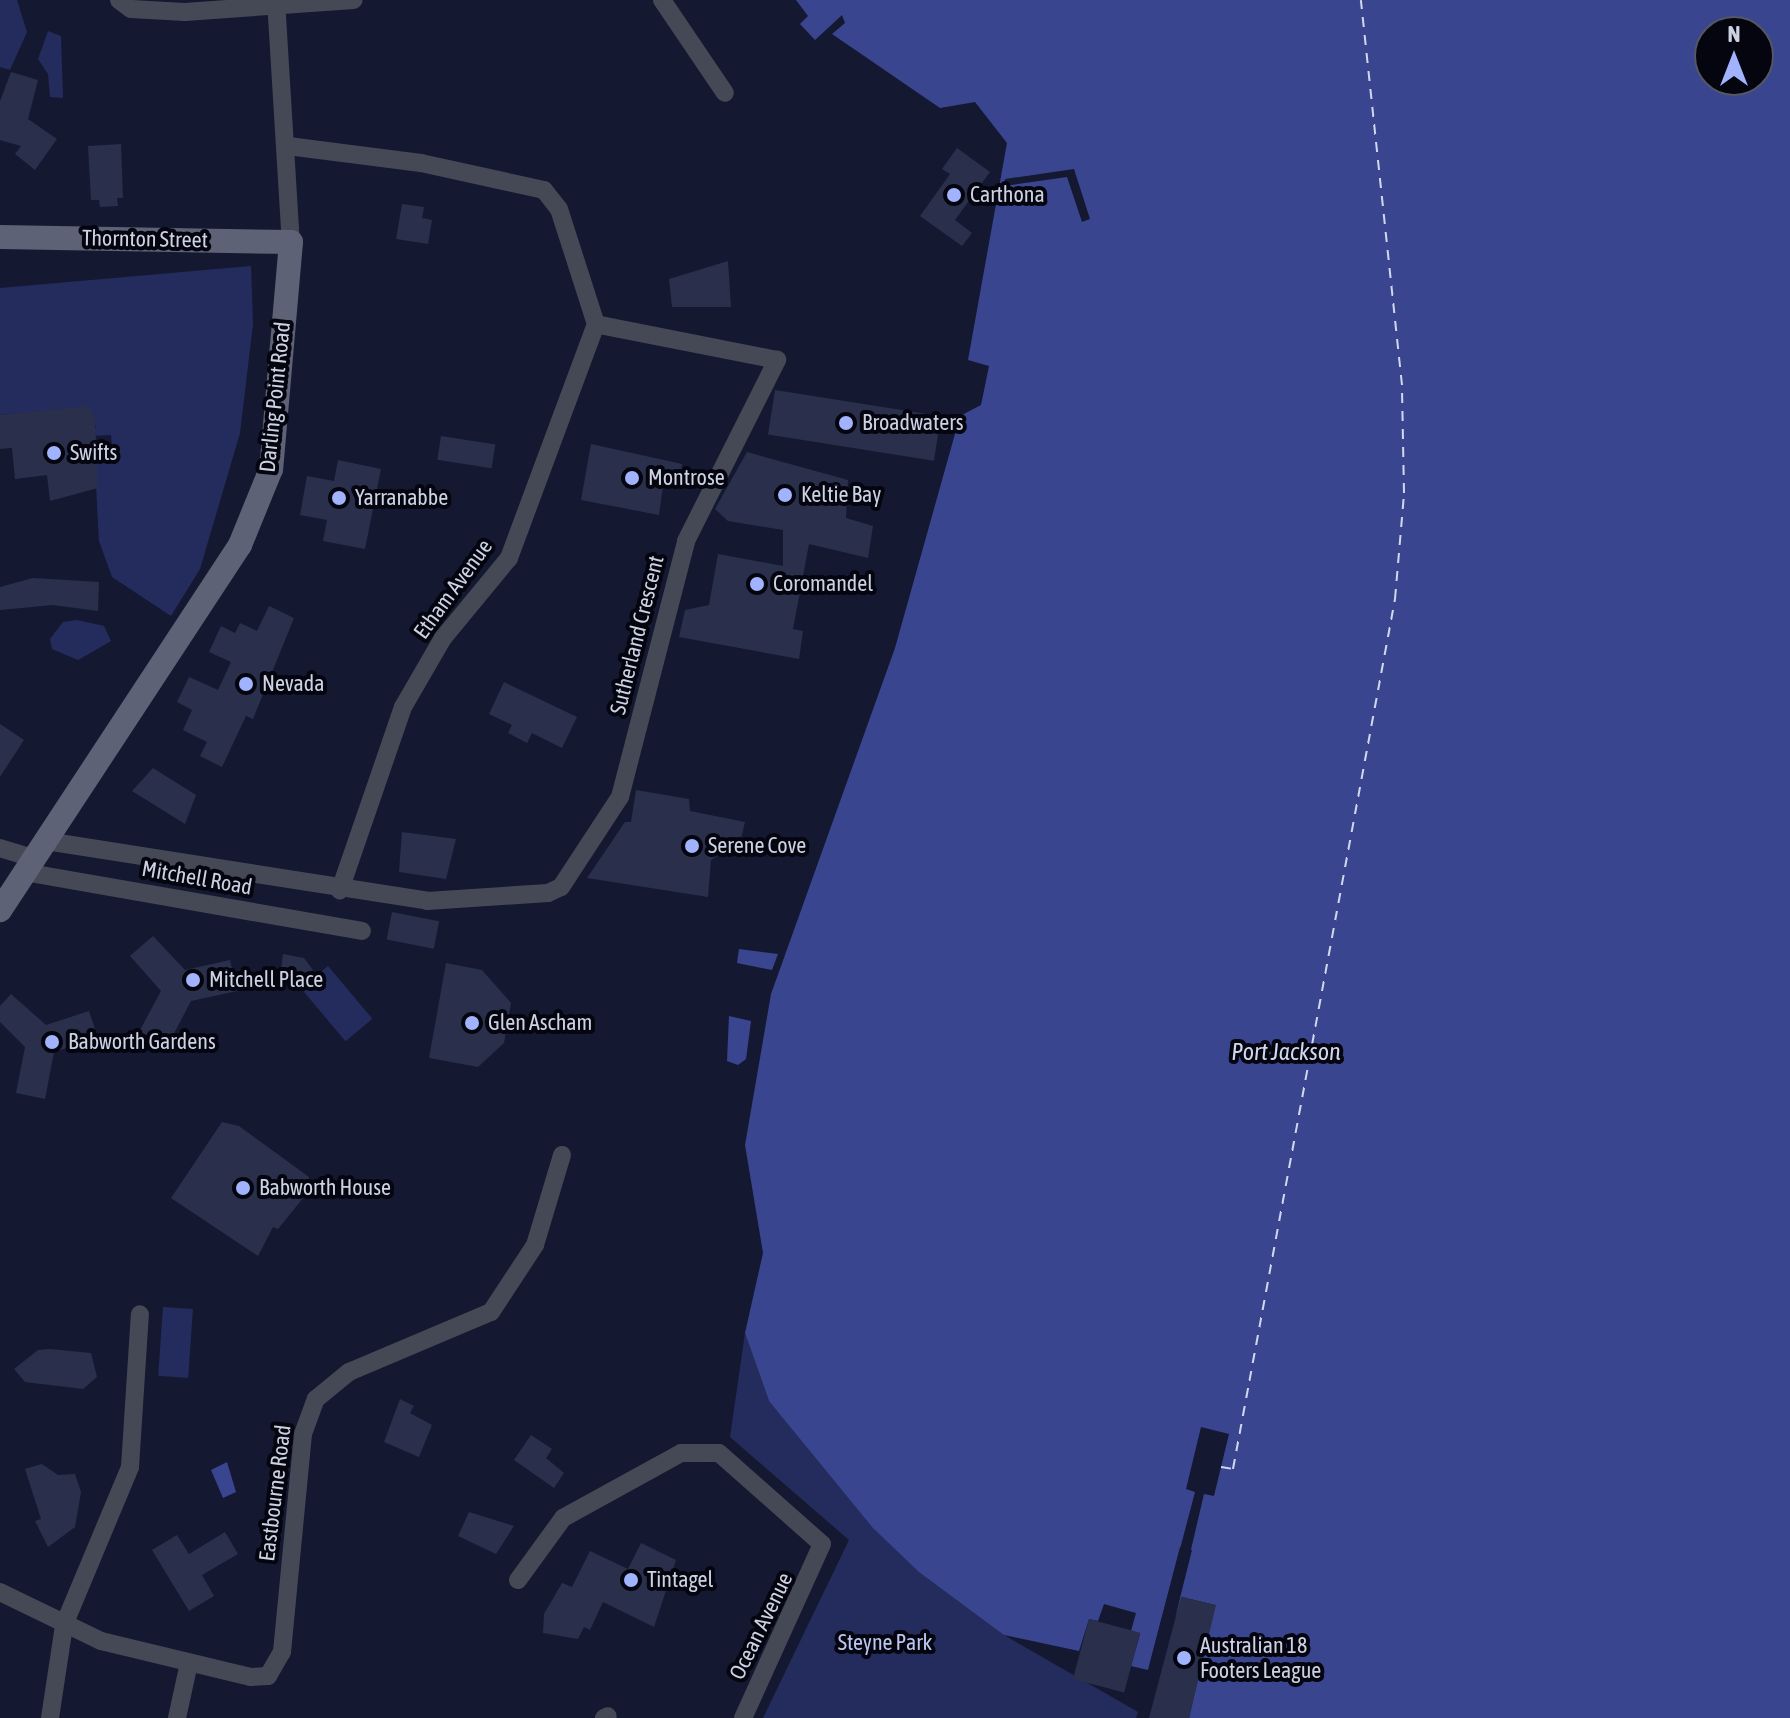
<!DOCTYPE html>
<style>
body{margin:0}
#map{position:relative;width:1790px;height:1718px;overflow:hidden;background:#141931;font-family:"Asap Condensed",sans-serif}
div>[style]{position:absolute}
.green>*{inset:0;background:#242c5e;transform-origin:0 0}
.water>*{inset:0;background:#3a4590}
.pier>*{inset:0;background:#141931}
.ferry>*{height:2px;margin-top:-1px;transform-origin:0;background:repeating-linear-gradient(90deg,#d1d7ed 0 10px,transparent 0 18px)}
.building>*{inset:0;background:#2a304b;transform-origin:0 0}
.street>*{height:18px;margin:-9px;padding:0 9px;transform-origin:9px;border-radius:9px;background:#454955}
.secondary>*{height:24px;margin:-12px;padding:0 12px;transform-origin:12px;border-radius:12px;background:#5d6276}
.dots>*{width:22px;height:22px;translate:-50% -50%;box-sizing:border-box;border:4px solid #04050f;border-radius:50%}
span{translate:-50% -50%;white-space:nowrap;text-align:center;line-height:1.15;-webkit-text-stroke:8px #04050f;paint-order:stroke}
.poi-label{font-size:22px;color:#cdd2e3}
.left{translate:0 -50%;text-align:left}
.street-label{font-size:22px;color:#cdd2e3}
.park-label{font-size:22px;color:#bbc7f1}
.water-label{font-size:24px;color:#d1d7ed;font-style:italic}
.north{position:absolute;left:1694px;top:16px;width:80px;height:80px;box-sizing:border-box;background:#04050f;border:2px solid #545764;border-radius:50%;rotate:0deg;font-size:22px;font-weight:700;line-height:32px;text-align:center;color:#cdd2e3}
.north::after{content:'';display:block;margin:auto;width:28px;height:36px;background:#a1b3fd;clip-path:polygon(50% 0,100% 100%,50% 72%,0 100%)}
</style>
<div id="map">
<div class="green">
<div style="clip-path:polygon(0 0,17px 0,27px 32px,10px 70px,0 67px)"></div>
<div style="clip-path:polygon(48px 31px,61px 36px,63px 98px,50px 97px,48px 74px,38px 59px)"></div>
<div style="clip-path:polygon(251px 266px,253px 324px,240px 433px,200px 569px,171px 616px,112px 577px,99px 541px,94px 448px,112px 446px,111px 435px,91px 436px,96px 427px,88px 407px,0 415px,0 288px)"></div>
<div style="clip-path:polygon(77px 620px,104px 626px,111px 641px,78px 660px,52px 649px,50px 639px,63px 622px)"></div>
<div style="left:328px;top:966px;width:69px;height:35px;rotate:50deg"></div>
<div style="left:163px;top:1307px;width:30px;height:69px;rotate:4deg"></div>
<div style="clip-path:polygon(745px 1333px,769px 1401px,1004px 1635px,1138px 1712px,1136px 1718px,763px 1718px,849px 1540px,730px 1437px)"></div>
</div>
<div class="water">
<div style="clip-path:polygon(evenodd,796px 0,1790px 0,1790px 1718px,1189px 1718px,1215px 1605px,1182px 1597px,1175px 1618px,1192px 1550px,1180px 1547px,1148px 1670px,1131px 1666px,1140px 1634px,1131px 1631px,1136px 1613px,1104px 1604px,1098px 1621px,1089px 1619px,1079px 1651px,1004px 1635px,919px 1572px,873px 1528px,769px 1401px,745px 1333px,763px 1253px,745px 1145px,771px 994px,895px 648px,960px 416px,981px 405px,989px 366px,968px 360px,1007px 143px,975px 102px,940px 108px,832px 34px,845px 23px,842px 15px,815px 40px,800px 24px,808px 16px,796px 0,1710px 32px,1758px 32px,1758px 80px,1710px 80px,1710px 32px)"></div>
<div style="clip-path:polygon(739px 949px,778px 954px,772px 970px,737px 963px)"></div>
<div style="clip-path:polygon(729px 1016px,751px 1021px,746px 1059px,738px 1065px,727px 1061px)"></div>
<div style="clip-path:polygon(227px 1462px,236px 1492px,223px 1498px,211px 1470px)"></div>
</div>
<div class="pier">
<div style="clip-path:polygon(1074px 169px,1090px 219px,1082px 222px,1067px 177px,1004px 186px,1005px 179px)"></div>
<div style="clip-path:polygon(1201px 1427px,1229px 1434px,1214px 1496px,1204px 1494px,1174px 1622px,1188px 1553px,1183px 1551px,1147px 1674px,1195px 1492px,1186px 1489px)"></div>
</div>
<div class="ferry">
<div style="left:1221px;top:1467px;width:12px;rotate:9deg"></div>
<div style="left:1233px;top:1469px;width:885px;rotate:-79.45deg"></div>
<div style="left:1395px;top:599px;width:106px;rotate:-85.1deg"></div>
<div style="left:1404px;top:493px;width:108px;rotate:-91.1deg"></div>
<div style="left:1402px;top:385px;width:387px;rotate:-96.1deg"></div>
</div>
<div class="building">
<div style="clip-path:polygon(11px 72px,38px 80px,28px 119px,57px 139px,35px 170px,15px 154px,21px 146px,0 140px,0 101px)"></div>
<div style="clip-path:polygon(121px 144px,123px 198px,117px 198px,118px 206px,100px 207px,99px 200px,91px 200px,88px 146px)"></div>
<div style="clip-path:polygon(957px 148px,990px 172px,955px 220px,972px 233px,962px 246px,920px 216px,950px 174px,942px 169px)"></div>
<div style="clip-path:polygon(402px 204px,424px 207px,422px 218px,432px 220px,428px 244px,396px 239px)"></div>
<div style="clip-path:polygon(728px 261px,731px 307px,672px 307px,669px 279px)"></div>
<div style="left:775px;top:390px;width:168px;height:45px;rotate:9deg"></div>
<div style="clip-path:polygon(89px 406px,95px 419px,98px 488px,50px 501px,47px 475px,15px 479px,12px 448px,0 449px,0 415px)"></div>
<div style="left:441px;top:436px;width:55px;height:24px;rotate:9deg"></div>
<div style="clip-path:polygon(591px 444px,682px 464px,678px 488px,663px 486px,659px 515px,581px 500px)"></div>
<div style="clip-path:polygon(747px 452px,848px 480px,846px 518px,873px 526px,868px 558px,809px 544px,793px 629px,803px 631px,799px 659px,679px 637px,685px 610px,709px 605px,718px 554px,783px 566px,783px 530px,728px 521px,715px 509px)"></div>
<div style="clip-path:polygon(338px 460px,381px 469px,365px 549px,323px 541px,327px 520px,300px 515px,307px 476px,334px 481px)"></div>
<div style="clip-path:polygon(33px 578px,99px 582px,98px 611px,53px 605px,0 610px,0 587px)"></div>
<div style="clip-path:polygon(269px 606px,294px 618px,253px 719px,246px 716px,222px 767px,200px 756px,207px 742px,183px 730px,192px 710px,177px 702px,189px 677px,218px 690px,231px 662px,209px 652px,221px 626px,235px 633px,240px 623px,257px 631px)"></div>
<div style="clip-path:polygon(504px 682px,577px 717px,562px 748px,532px 733px,527px 743px,508px 733px,512px 725px,489px 714px)"></div>
<div style="clip-path:polygon(0 724px,24px 740px,0 777px)"></div>
<div style="clip-path:polygon(153px 768px,196px 795px,185px 824px,132px 791px)"></div>
<div style="clip-path:polygon(636px 790px,689px 799px,690px 811px,745px 822px,740px 843px,711px 860px,708px 897px,587px 878px,625px 822px,631px 822px)"></div>
<div style="clip-path:polygon(402px 832px,456px 839px,446px 879px,399px 872px)"></div>
<div style="left:392px;top:912px;width:48px;height:28px;rotate:11deg"></div>
<div style="clip-path:polygon(153px 936px,185px 970px,230px 960px,237px 991px,191px 1001px,168px 1045px,139px 1032px,161px 991px,130px 956px)"></div>
<div style="clip-path:polygon(283px 954px,304px 958px,313px 970px,291px 988px,280px 977px)"></div>
<div style="clip-path:polygon(446px 963px,482px 970px,511px 1003px,504px 1043px,478px 1067px,429px 1058px)"></div>
<div style="clip-path:polygon(11px 994px,46px 1025px,89px 1011px,98px 1038px,54px 1052px,45px 1099px,16px 1093px,25px 1047px,0 1022px,0 1006px)"></div>
<div style="clip-path:polygon(222px 1122px,239px 1126px,309px 1177px,308px 1192px,278px 1229px,273px 1227px,258px 1256px,171px 1198px)"></div>
<div style="clip-path:polygon(50px 1349px,91px 1353px,97px 1377px,83px 1389px,25px 1382px,14px 1369px,38px 1350px)"></div>
<div style="clip-path:polygon(400px 1399px,414px 1406px,410px 1413px,432px 1425px,419px 1457px,384px 1442px)"></div>
<div style="clip-path:polygon(531px 1435px,552px 1449px,546px 1458px,564px 1473px,554px 1488px,514px 1460px)"></div>
<div style="clip-path:polygon(42px 1464px,58px 1475px,75px 1474px,81px 1492px,75px 1527px,48px 1547px,35px 1521px,41px 1519px,25px 1469px)"></div>
<div style="clip-path:polygon(469px 1512px,514px 1526px,496px 1554px,458px 1536px)"></div>
<div style="clip-path:polygon(225px 1532px,238px 1554px,202px 1575px,214px 1596px,189px 1611px,152px 1550px,177px 1535px,189px 1554px)"></div>
<div style="clip-path:polygon(641px 1543px,676px 1560px,654px 1627px,603px 1602px,590px 1630px,584px 1627px,578px 1639px,543px 1633px,544px 1614px,562px 1583px,572px 1587px,590px 1551px,628px 1569px)"></div>
<div style="clip-path:polygon(1181px 1597px,1216px 1605px,1189px 1718px,1149px 1718px)"></div>
<div style="left:1089px;top:1619px;width:53px;height:62px;rotate:15deg"></div>
</div>
<div class="street">
<div style="left:119px;top:0;width:15px;rotate:37deg"></div>
<div style="left:131px;top:9px;width:54px;rotate:3.2deg"></div>
<div style="left:185px;top:12px;width:169px;rotate:-4.1deg"></div>
<div style="left:276px;top:0;width:242px;rotate:86.5deg"></div>
<div style="left:662px;top:0;width:112px;rotate:55.9deg"></div>
<div style="left:288px;top:146px;width:134px;rotate:7.3deg"></div>
<div style="left:421px;top:163px;width:126px;rotate:12.4deg"></div>
<div style="left:544px;top:190px;width:24px;rotate:52deg"></div>
<div style="left:559px;top:209px;width:121px;rotate:72.2deg"></div>
<div style="left:596px;top:324px;width:250px;rotate:110.4deg"></div>
<div style="left:509px;top:558px;width:104px;rotate:129.5deg"></div>
<div style="left:443px;top:638px;width:80px;rotate:120.1deg"></div>
<div style="left:403px;top:707px;width:194px;rotate:109deg"></div>
<div style="left:46px;top:841px;width:386px;rotate:8.9deg"></div>
<div style="left:427px;top:901px;width:121px;rotate:-3.8deg"></div>
<div style="left:548px;top:893px;width:14px;rotate:-25deg"></div>
<div style="left:561px;top:887px;width:108px;rotate:-56.8deg"></div>
<div style="left:620px;top:797px;width:264px;rotate:-75.5deg"></div>
<div style="left:686px;top:541px;width:203px;rotate:-63.3deg"></div>
<div style="left:777px;top:360px;width:185px;rotate:-168.8deg"></div>
<div style="left:0;top:848px;width:34px;rotate:17deg"></div>
<div style="left:24px;top:872px;width:343px;rotate:9.9deg"></div>
<div style="left:518px;top:1580px;width:77px;rotate:-54deg"></div>
<div style="left:563px;top:1518px;width:135px;rotate:-28.8deg"></div>
<div style="left:681px;top:1453px;width:38px"></div>
<div style="left:719px;top:1453px;width:137px;rotate:41.5deg"></div>
<div style="left:822px;top:1544px;width:191px;rotate:114.4deg"></div>
<div style="left:0;top:1592px;width:112px;rotate:25.9deg"></div>
<div style="left:101px;top:1641px;width:154px;rotate:13.5deg"></div>
<div style="left:251px;top:1677px;width:17px;rotate:-3deg"></div>
<div style="left:268px;top:1676px;width:28px;rotate:-60deg"></div>
<div style="left:282px;top:1652px;width:219px;rotate:-84.5deg"></div>
<div style="left:303px;top:1434px;width:37px;rotate:-70deg"></div>
<div style="left:316px;top:1399px;width:43px;rotate:-39.3deg"></div>
<div style="left:349px;top:1372px;width:154px;rotate:-22.9deg"></div>
<div style="left:491px;top:1312px;width:80px;rotate:-56.7deg"></div>
<div style="left:535px;top:1245px;width:94px;rotate:-73.3deg"></div>
<div style="left:50px;top:1718px;width:94px;rotate:-81.4deg"></div>
<div style="left:64px;top:1625px;width:171px;rotate:-67.3deg"></div>
<div style="left:130px;top:1467px;width:153px;rotate:-86.3deg"></div>
<div style="left:177px;top:1718px;width:56px;rotate:-77.7deg"></div>
<div style="left:604px;top:1718px;width:4px;rotate:-27deg"></div>
</div>
<div class="secondary">
<div style="left:0;top:237px;width:291px;rotate:1deg"></div>
<div style="left:291px;top:242px;width:228px;rotate:95deg"></div>
<div style="left:271px;top:469px;width:82px;rotate:112.2deg"></div>
<div style="left:240px;top:545px;width:437px;rotate:123.3deg"></div>
</div>
<div class="dots">
<div style="left:954px;top:195px;background:#a1b3fd"></div>
<div style="left:846px;top:423px;background:#a1b3fd"></div>
<div style="left:54px;top:453px;background:#a1b3fd"></div>
<div style="left:632px;top:478px;background:#a1b3fd"></div>
<div style="left:785px;top:495px;background:#a1b3fd"></div>
<div style="left:339px;top:498px;background:#a1b3fd"></div>
<div style="left:757px;top:584px;background:#a1b3fd"></div>
<div style="left:246px;top:684px;background:#a1b3fd"></div>
<div style="left:692px;top:846px;background:#a1b3fd"></div>
<div style="left:193px;top:980px;background:#a1b3fd"></div>
<div style="left:472px;top:1023px;background:#a1b3fd"></div>
<div style="left:52px;top:1042px;background:#a1b3fd"></div>
<div style="left:243px;top:1188px;background:#a1b3fd"></div>
<div style="left:631px;top:1580px;background:#a1b3fd"></div>
<div style="left:1184px;top:1658px;background:#a1b3fd"></div>
</div>
<div class="poi-label">
<span class="left" style="left:970px;top:195px">Carthona</span>
<span class="left" style="left:862px;top:423px">Broadwaters</span>
<span class="left" style="left:70px;top:453px">Swifts</span>
<span class="left" style="left:648px;top:478px">Montrose</span>
<span class="left" style="left:801px;top:495px">Keltie Bay</span>
<span class="left" style="left:355px;top:498px">Yarranabbe</span>
<span class="left" style="left:773px;top:584px">Coromandel</span>
<span class="left" style="left:262px;top:684px">Nevada</span>
<span class="left" style="left:708px;top:846px">Serene Cove</span>
<span class="left" style="left:209px;top:980px">Mitchell Place</span>
<span class="left" style="left:488px;top:1023px">Glen Ascham</span>
<span class="left" style="left:68px;top:1042px">Babworth Gardens</span>
<span class="left" style="left:259px;top:1188px">Babworth House</span>
<span class="left" style="left:647px;top:1580px">Tintagel</span>
<span class="left" style="left:1200px;top:1658px">Australian 18<br>Footers League</span>
</div>
<div class="street-label">
<span style="left:145px;top:239px;rotate:1deg">Thornton Street</span>
<span style="left:275px;top:397px;rotate:-84deg">Darling Point Road</span>
<span style="left:453px;top:589px;rotate:-54deg">Etham Avenue</span>
<span style="left:637px;top:635px;rotate:-76deg">Sutherland Crescent</span>
<span style="left:197px;top:878px;rotate:10deg">Mitchell Road</span>
<span style="left:275px;top:1493px;rotate:-83deg">Eastbourne Road</span>
<span style="left:761px;top:1626px;rotate:-64deg">Ocean Avenue</span>
</div>
<div class="park-label">
<span style="left:885px;top:1643px">Steyne Park</span>
</div>
<div class="water-label">
<span style="left:1286px;top:1052px">Port Jackson</span>
</div>
<div class="north">N</div>
</div>
